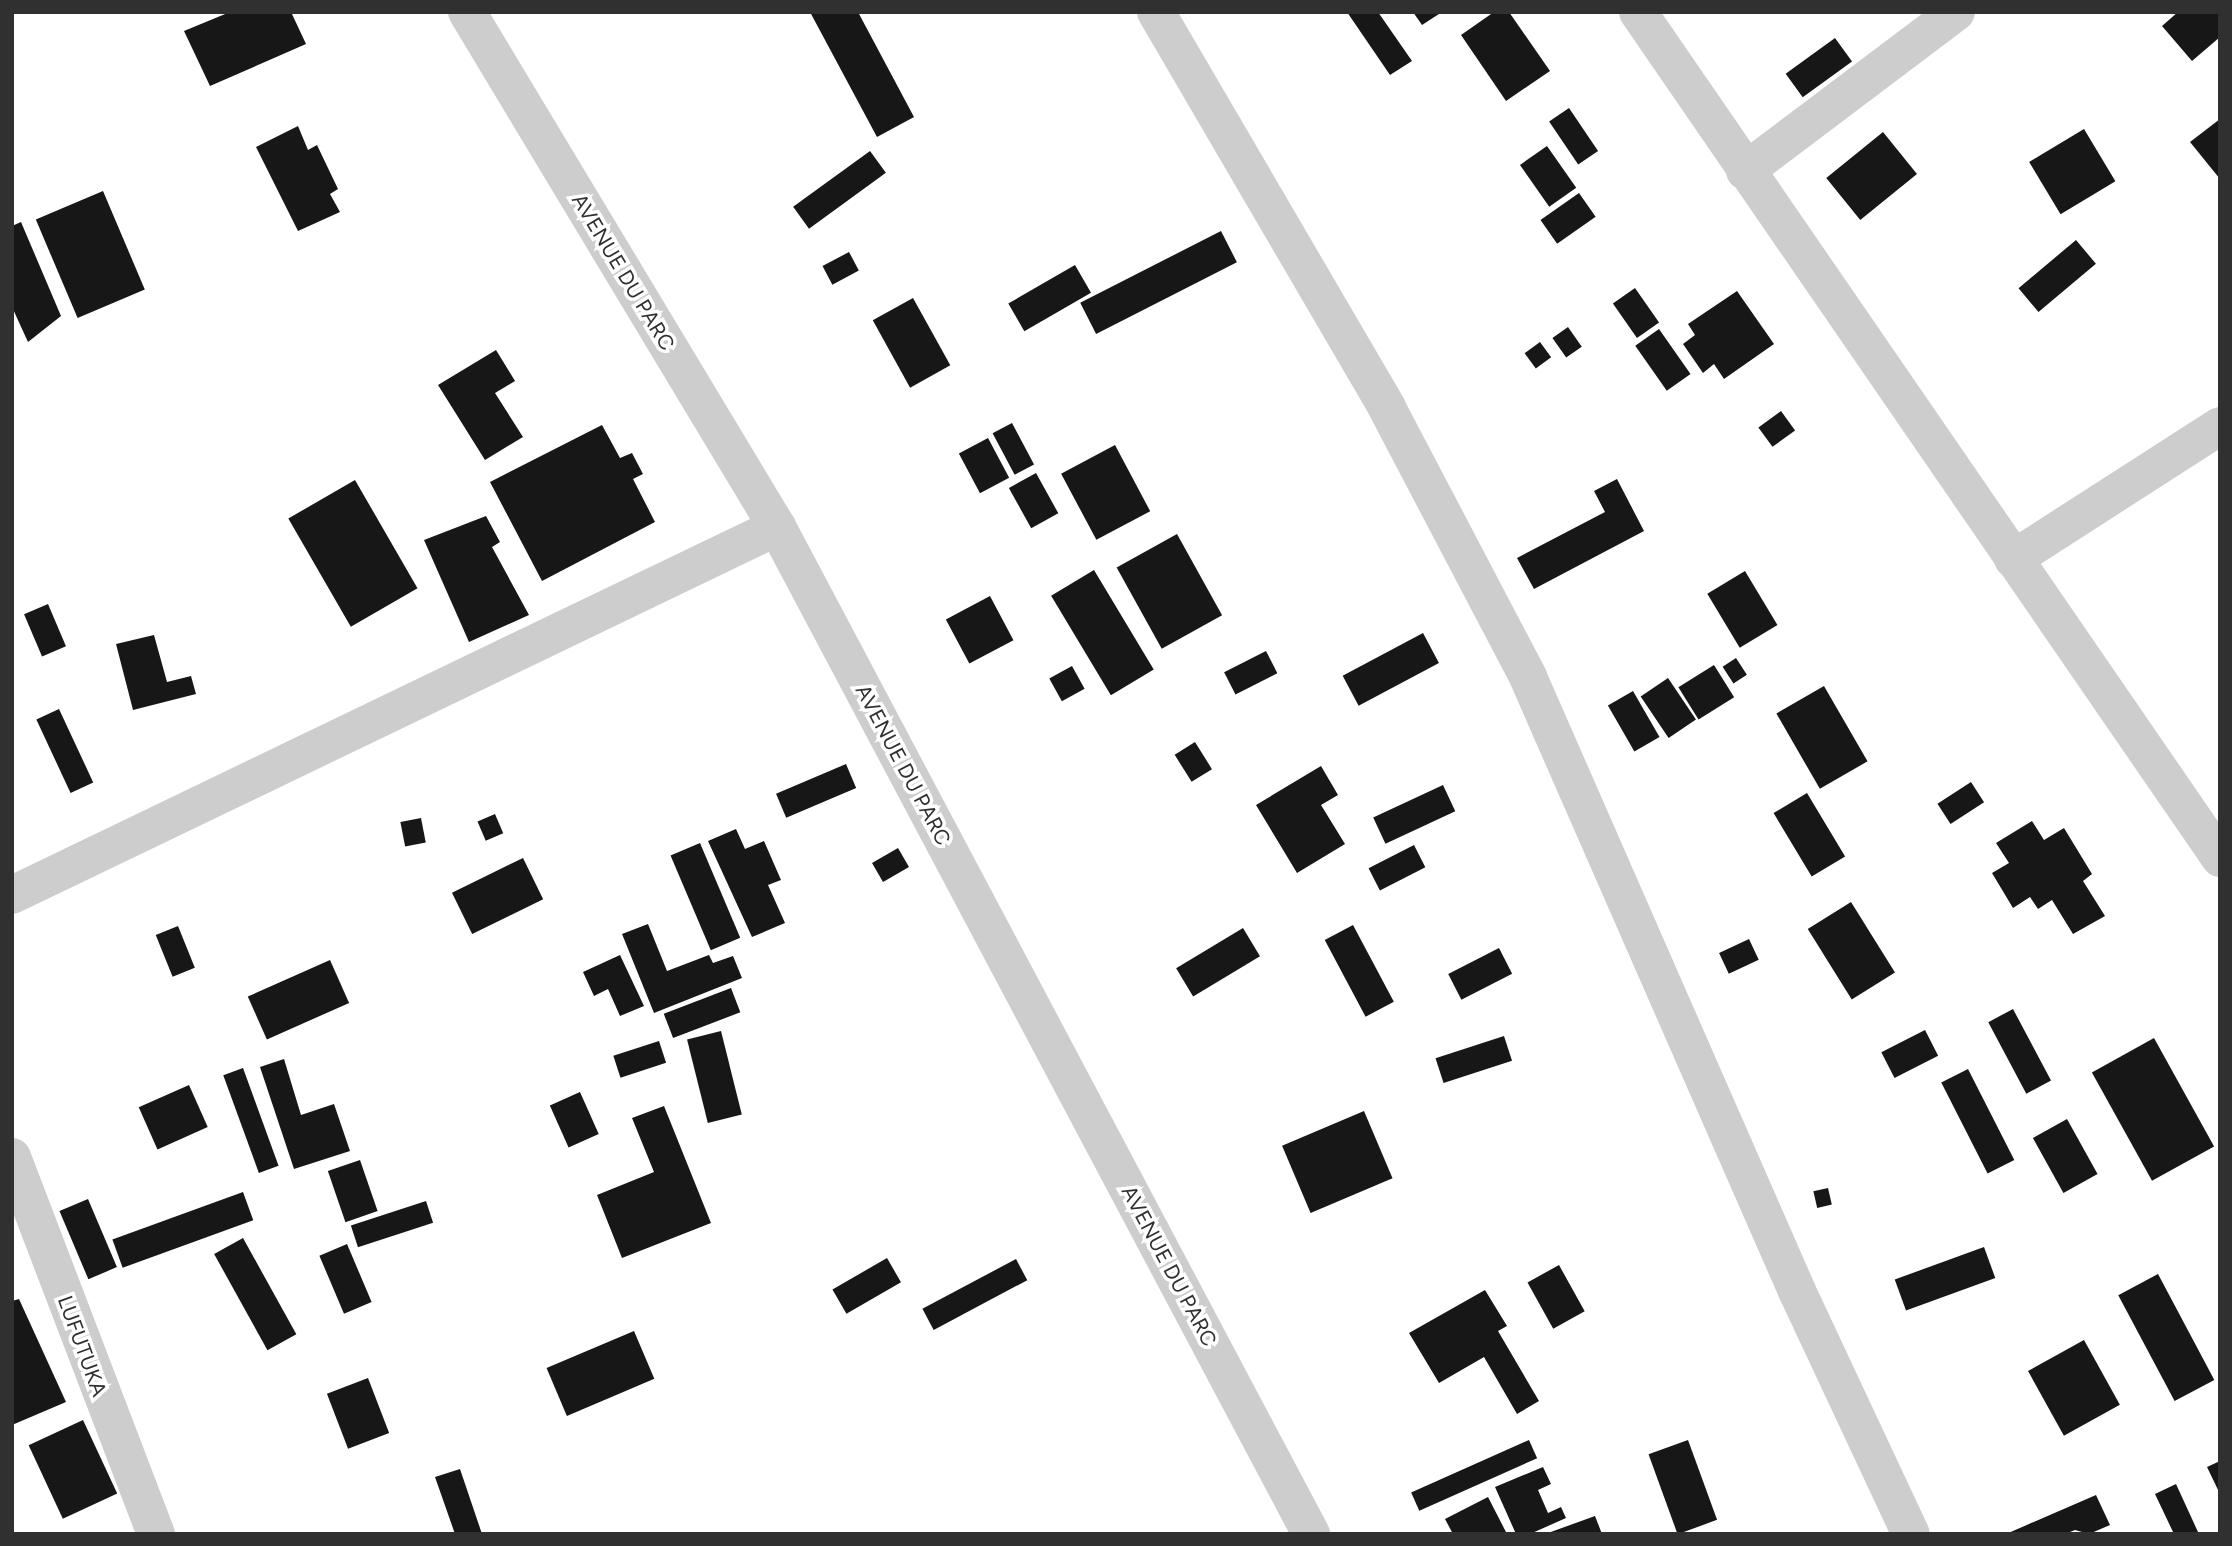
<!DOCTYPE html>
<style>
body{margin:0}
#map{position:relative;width:2232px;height:1546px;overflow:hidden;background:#fff;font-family:Figtree,sans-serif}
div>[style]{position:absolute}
.building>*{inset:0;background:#171717;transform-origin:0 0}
.street>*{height:38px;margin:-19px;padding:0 19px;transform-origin:19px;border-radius:19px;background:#cdcdcd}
span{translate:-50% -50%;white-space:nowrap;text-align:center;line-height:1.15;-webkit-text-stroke:7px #fff;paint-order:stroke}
.street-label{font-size:21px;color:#303030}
.frame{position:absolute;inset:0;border:14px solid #303030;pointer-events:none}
</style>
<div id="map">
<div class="building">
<div style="clip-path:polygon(230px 12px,291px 12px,306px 44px,210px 86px,184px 31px)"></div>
<div style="clip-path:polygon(810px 12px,858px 12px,914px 117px,877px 137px)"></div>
<div style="clip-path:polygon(1347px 12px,1378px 12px,1412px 61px,1390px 75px)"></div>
<div style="clip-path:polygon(1413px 12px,1442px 12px,1422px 25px)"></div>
<div style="clip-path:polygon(1494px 12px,1509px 12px,1550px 71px,1506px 101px,1461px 35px)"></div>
<div style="clip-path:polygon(2178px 12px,2220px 12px,2220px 37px,2192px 61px,2162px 26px)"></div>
<div style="left:1835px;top:38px;width:29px;height:61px;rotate:54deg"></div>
<div style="left:1569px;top:108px;width:52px;height:24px;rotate:56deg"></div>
<div style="clip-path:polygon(2220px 119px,2220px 179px,2190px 142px)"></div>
<div style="clip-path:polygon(298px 126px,308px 150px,317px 145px,338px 189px,330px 194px,340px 212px,298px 231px,256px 147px)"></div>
<div style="left:2084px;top:129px;width:61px;height:64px;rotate:59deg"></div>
<div style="left:1883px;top:132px;width:54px;height:73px;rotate:51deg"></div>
<div style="left:1547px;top:146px;width:51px;height:33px;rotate:55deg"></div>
<div style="left:870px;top:151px;width:27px;height:95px;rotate:54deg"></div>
<div style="left:103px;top:191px;width:107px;height:73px;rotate:67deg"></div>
<div style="left:1579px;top:193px;width:29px;height:47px;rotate:55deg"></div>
<div style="clip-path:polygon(21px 222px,61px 316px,28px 342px,12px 307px,12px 226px)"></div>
<div style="left:1221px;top:231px;width:35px;height:158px;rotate:63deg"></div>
<div style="left:2076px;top:240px;width:31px;height:75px;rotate:50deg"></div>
<div style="left:849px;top:252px;width:21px;height:30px;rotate:62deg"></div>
<div style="left:1075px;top:265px;width:32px;height:77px;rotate:60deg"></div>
<div style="left:1635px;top:288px;width:42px;height:27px;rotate:55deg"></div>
<div style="clip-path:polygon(1737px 291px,1774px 344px,1724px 379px,1714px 364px,1703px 373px,1683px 344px,1695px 335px,1688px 324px)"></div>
<div style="left:913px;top:298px;width:77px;height:46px;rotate:61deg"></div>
<div style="left:1568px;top:327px;width:24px;height:19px;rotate:55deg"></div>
<div style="left:1659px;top:329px;width:55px;height:29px;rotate:55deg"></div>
<div style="left:1540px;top:342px;width:19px;height:19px;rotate:54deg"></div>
<div style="clip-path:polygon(496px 350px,515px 381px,495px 393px,523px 437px,485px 460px,438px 385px)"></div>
<div style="left:1781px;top:411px;width:24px;height:28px;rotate:54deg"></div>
<div style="left:1012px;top:423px;width:47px;height:22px;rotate:62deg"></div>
<div style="clip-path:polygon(602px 425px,620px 458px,632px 453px,643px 474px,633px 479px,655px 522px,542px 581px,490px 482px)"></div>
<div style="left:988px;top:438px;width:45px;height:33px;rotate:62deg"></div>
<div style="left:1115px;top:445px;width:75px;height:61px;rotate:62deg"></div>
<div style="left:1036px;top:473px;width:46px;height:31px;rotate:61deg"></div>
<div style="clip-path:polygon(1617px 479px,1644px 531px,1534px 589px,1517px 558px,1605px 512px,1594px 491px)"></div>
<div style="left:355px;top:480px;width:125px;height:77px;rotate:60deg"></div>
<div style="clip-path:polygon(486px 516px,500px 542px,492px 547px,529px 615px,469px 642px,424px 540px)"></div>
<div style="left:1177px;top:534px;width:93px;height:69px;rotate:61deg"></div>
<div style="left:1094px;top:570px;width:116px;height:50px;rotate:59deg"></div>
<div style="left:1745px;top:571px;width:63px;height:44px;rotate:59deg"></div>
<div style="left:990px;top:596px;width:50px;height:50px;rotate:62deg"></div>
<div style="left:48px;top:604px;width:46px;height:26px;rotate:67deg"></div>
<div style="left:1423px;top:633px;width:34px;height:91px;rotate:62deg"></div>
<div style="clip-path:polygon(154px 635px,167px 682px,191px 676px,196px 694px,133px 710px,116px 644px)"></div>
<div style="left:1266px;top:651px;width:25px;height:47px;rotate:63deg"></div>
<div style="left:1736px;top:658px;width:20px;height:16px;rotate:57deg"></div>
<div style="left:1714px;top:665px;width:38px;height:42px;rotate:58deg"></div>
<div style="left:1072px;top:666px;width:26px;height:26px;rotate:61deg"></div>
<div style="left:1668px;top:678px;width:50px;height:33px;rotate:56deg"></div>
<div style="left:1824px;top:686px;width:87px;height:55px;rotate:60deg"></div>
<div style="left:1633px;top:691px;width:53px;height:29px;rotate:60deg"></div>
<div style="left:59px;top:709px;width:81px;height:25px;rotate:65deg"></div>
<div style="left:1195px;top:742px;width:32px;height:24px;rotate:58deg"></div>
<div style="left:846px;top:764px;width:26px;height:76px;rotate:67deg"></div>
<div style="clip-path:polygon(1321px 766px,1338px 795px,1321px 805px,1345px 844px,1297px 873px,1256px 805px)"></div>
<div style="left:1971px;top:782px;width:24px;height:40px;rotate:57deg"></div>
<div style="left:1443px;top:785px;width:29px;height:77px;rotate:65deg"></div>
<div style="left:1807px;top:793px;width:74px;height:39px;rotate:59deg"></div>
<div style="left:495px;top:814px;width:21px;height:19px;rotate:67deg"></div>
<div style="left:421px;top:818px;width:25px;height:21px;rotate:79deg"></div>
<div style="clip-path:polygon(2032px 821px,2044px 840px,2064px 828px,2092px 874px,2083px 881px,2105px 916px,2073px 934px,2052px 900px,2038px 909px,2030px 897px,2013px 908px,1992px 873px,2009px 863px,1996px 843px)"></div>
<div style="clip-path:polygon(736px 829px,745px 849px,764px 841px,781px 880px,768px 885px,785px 923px,752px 937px,708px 841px)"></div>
<div style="left:700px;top:843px;width:103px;height:32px;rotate:67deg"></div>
<div style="left:1414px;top:845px;width:25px;height:51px;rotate:63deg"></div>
<div style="left:898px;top:848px;width:22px;height:30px;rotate:60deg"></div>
<div style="left:523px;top:858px;width:46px;height:79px;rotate:64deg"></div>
<div style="left:1851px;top:902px;width:83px;height:51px;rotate:58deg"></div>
<div style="clip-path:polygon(648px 924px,667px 971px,709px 955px,713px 963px,733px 956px,742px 978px,654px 1013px,622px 934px)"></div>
<div style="left:1353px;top:925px;width:87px;height:32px;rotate:62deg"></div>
<div style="left:178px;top:926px;width:45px;height:24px;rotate:68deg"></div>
<div style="left:1243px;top:928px;width:33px;height:78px;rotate:59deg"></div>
<div style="left:1749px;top:939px;width:23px;height:33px;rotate:65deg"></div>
<div style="left:1499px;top:948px;width:29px;height:57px;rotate:63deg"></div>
<div style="clip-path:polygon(620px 955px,644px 1006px,620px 1016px,608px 989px,594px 996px,583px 972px)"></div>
<div style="left:330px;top:960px;width:47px;height:90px;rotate:66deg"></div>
<div style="left:731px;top:988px;width:26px;height:72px;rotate:69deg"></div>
<div style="left:2013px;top:1009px;width:81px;height:28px;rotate:62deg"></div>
<div style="left:1925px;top:1030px;width:29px;height:49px;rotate:63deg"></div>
<div style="left:721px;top:1031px;width:86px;height:35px;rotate:76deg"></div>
<div style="left:1504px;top:1036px;width:26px;height:72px;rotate:72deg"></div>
<div style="left:2154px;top:1038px;width:124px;height:71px;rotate:61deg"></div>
<div style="left:659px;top:1041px;width:23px;height:48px;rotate:72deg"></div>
<div style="clip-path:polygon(284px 1059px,301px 1115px,334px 1104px,350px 1151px,294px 1169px,260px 1067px)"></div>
<div style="left:243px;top:1068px;width:104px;height:21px;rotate:70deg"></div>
<div style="left:1968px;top:1069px;width:102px;height:30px;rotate:63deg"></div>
<div style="left:189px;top:1085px;width:46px;height:55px;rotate:66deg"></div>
<div style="left:580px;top:1092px;width:46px;height:33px;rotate:66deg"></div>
<div style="clip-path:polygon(664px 1106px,711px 1223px,622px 1258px,597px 1195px,654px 1172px,632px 1118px)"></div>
<div style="left:1364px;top:1111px;width:73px;height:89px;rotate:67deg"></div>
<div style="left:2067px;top:1119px;width:63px;height:39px;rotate:61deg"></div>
<div style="left:360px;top:1160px;width:54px;height:34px;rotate:71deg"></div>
<div style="left:1828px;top:1188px;width:17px;height:15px;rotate:77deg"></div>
<div style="left:243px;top:1192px;width:30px;height:139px;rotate:70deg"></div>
<div style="left:88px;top:1199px;width:74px;height:31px;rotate:67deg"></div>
<div style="left:426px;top:1201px;width:23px;height:79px;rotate:72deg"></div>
<div style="left:243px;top:1238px;width:110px;height:33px;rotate:61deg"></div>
<div style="left:347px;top:1244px;width:63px;height:30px;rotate:67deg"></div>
<div style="left:1984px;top:1247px;width:33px;height:95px;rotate:70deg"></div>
<div style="left:887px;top:1258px;width:28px;height:63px;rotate:60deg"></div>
<div style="left:1016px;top:1259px;width:24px;height:106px;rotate:62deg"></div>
<div style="left:1559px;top:1265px;width:53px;height:36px;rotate:61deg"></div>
<div style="left:2158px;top:1274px;width:120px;height:45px;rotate:62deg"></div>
<div style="clip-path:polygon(1485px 1290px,1507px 1326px,1498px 1331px,1539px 1401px,1517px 1414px,1484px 1357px,1439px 1383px,1409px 1333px)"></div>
<div style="clip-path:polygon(19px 1299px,66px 1402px,12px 1425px,12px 1301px)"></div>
<div style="left:634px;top:1331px;width:52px;height:95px;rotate:67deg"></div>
<div style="left:2084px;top:1340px;width:74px;height:64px;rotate:61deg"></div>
<div style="left:368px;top:1378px;width:59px;height:44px;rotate:69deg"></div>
<div style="left:83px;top:1420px;width:81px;height:60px;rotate:65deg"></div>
<div style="left:1529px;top:1440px;width:20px;height:129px;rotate:66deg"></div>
<div style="left:1688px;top:1440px;width:85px;height:42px;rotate:70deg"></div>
<div style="clip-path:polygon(2220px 1461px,2220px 1494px,2207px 1467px)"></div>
<div style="clip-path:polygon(1543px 1467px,1551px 1484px,1538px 1490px,1548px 1513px,1561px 1507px,1566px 1518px,1530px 1534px,1516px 1534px,1495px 1487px)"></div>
<div style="clip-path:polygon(460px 1469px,482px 1534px,455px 1534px,435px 1477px)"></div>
<div style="clip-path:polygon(2176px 1484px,2198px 1532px,2194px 1534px,2174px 1534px,2155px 1494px)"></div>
<div style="clip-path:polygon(2096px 1495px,2110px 1525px,2089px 1534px,2075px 1530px,2065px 1534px,2006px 1534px)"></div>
<div style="clip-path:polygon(1488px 1497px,1507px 1534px,1453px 1534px,1445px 1519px)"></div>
<div style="clip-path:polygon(1595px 1516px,1602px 1534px,1548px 1534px,1548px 1533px)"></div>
</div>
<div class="street">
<div style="left:467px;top:12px;width:601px;rotate:58.95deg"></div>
<div style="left:777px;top:527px;width:1140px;rotate:62.06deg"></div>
<div style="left:1156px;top:12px;width:458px;rotate:59.7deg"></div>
<div style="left:1387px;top:408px;width:304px;rotate:62.3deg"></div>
<div style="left:1528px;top:677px;width:670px;rotate:66.34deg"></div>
<div style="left:1797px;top:1291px;width:268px;rotate:64.9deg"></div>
<div style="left:1638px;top:12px;width:1027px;rotate:55.47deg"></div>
<div style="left:1745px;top:171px;width:264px;rotate:-37deg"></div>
<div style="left:2013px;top:559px;width:246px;rotate:-32.7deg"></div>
<div style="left:12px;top:895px;width:849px;rotate:-25.69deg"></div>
<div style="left:12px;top:1157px;width:404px;rotate:69.1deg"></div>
</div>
<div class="street-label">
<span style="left:623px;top:272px;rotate:59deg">AVENUE DU PARC</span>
<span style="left:903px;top:765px;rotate:62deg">AVENUE DU PARC</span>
<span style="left:1169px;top:1266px;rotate:62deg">AVENUE DU PARC</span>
<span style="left:82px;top:1346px;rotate:70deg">LUFUTUKA</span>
</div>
<div class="frame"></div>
</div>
